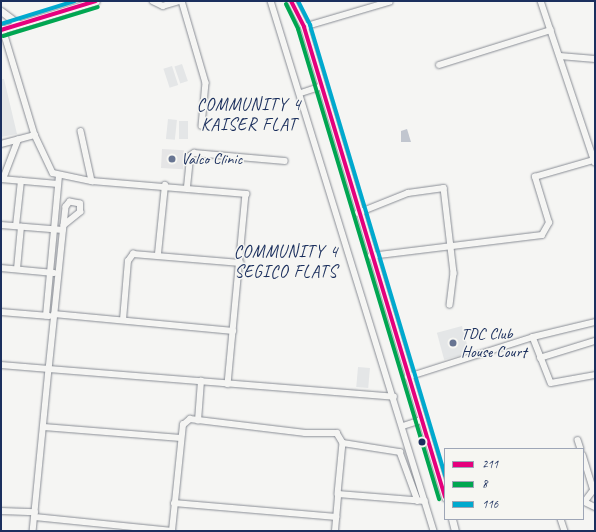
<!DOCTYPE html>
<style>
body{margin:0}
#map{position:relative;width:596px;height:532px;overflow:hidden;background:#f5f5f3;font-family:Caveat,sans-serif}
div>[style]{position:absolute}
.built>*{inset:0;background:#e5e5e6;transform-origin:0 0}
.green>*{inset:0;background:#e4e6e7;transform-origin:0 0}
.water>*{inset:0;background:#c1c6cf}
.roads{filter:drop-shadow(0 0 1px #898d95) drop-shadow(0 0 1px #898d95)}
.minor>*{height:5.5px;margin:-2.75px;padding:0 2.75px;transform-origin:2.75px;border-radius:2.75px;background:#f5f5f3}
.major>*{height:7px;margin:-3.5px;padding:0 3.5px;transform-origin:3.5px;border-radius:3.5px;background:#f5f5f3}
.bus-1>*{height:4px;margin:-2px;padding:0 2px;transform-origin:2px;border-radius:2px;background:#e5007d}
.bus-2>*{height:4px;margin:-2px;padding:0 2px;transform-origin:2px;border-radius:2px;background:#00a651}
.bus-3>*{height:4px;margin:-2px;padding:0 2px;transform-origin:2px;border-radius:2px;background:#00a9ce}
.dots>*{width:11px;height:11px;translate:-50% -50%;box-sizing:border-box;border:2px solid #f6f6f2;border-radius:50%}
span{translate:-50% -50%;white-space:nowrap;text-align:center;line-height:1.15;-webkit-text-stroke:3px #f6f6f2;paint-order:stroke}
.poi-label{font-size:16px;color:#1b2f5e}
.left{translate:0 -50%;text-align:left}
.neighbourhood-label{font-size:17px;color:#1b2f5e;letter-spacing:1px}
.frame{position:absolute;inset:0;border:2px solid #1b2f5e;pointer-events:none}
.legend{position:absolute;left:444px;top:448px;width:140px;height:72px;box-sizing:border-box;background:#f6f6f2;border:1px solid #9ea6b7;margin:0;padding:5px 7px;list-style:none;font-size:12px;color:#1b2f5e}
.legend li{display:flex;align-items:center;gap:8px;height:20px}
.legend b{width:20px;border:1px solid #9ea6b7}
</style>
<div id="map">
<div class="built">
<div style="left:162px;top:149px;width:22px;height:19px;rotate:3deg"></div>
</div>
<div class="green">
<div style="left:182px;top:64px;width:18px;height:8px;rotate:71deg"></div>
<div style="left:172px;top:66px;width:20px;height:9px;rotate:72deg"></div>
<div style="clip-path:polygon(1px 79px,4px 79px,17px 134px,1px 137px)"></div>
<div style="left:168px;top:119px;width:9px;height:20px;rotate:6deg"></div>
<div style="left:179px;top:121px;width:9px;height:18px"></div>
<div style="left:462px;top:326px;width:28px;height:26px;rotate:75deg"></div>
<div style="left:358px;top:367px;width:12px;height:20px;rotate:5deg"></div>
</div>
<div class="water">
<div style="clip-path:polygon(407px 129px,411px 142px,401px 142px,401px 131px)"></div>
</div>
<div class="roads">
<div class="minor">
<div style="left:153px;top:1px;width:11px;rotate:27deg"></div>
<div style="left:163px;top:6px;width:17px;rotate:-17deg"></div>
<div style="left:182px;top:1px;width:85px;rotate:73.7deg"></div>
<div style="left:206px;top:83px;width:43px;rotate:95.3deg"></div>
<div style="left:271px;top:1px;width:554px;rotate:72.9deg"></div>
<div style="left:541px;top:1px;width:170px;rotate:71.5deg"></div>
<div style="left:304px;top:27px;width:89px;rotate:-16.4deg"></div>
<div style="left:3px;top:29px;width:111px;rotate:73.2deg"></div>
<div style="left:35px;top:135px;width:42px;rotate:64.7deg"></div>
<div style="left:53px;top:173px;width:40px;rotate:12deg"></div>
<div style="left:92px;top:181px;width:155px;rotate:4.8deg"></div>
<div style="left:246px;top:194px;width:191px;rotate:95.4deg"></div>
<div style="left:560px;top:56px;width:35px;rotate:5deg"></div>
<div style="left:439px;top:65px;width:117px;rotate:-17.4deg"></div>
<div style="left:301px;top:93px;width:20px;rotate:-18deg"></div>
<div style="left:81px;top:131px;width:51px;rotate:77.6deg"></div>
<div style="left:1px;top:144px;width:35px;rotate:-15deg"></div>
<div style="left:1px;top:179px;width:57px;rotate:5deg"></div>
<div style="left:3px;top:179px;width:42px;rotate:-69deg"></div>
<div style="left:187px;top:187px;width:31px;rotate:-84deg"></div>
<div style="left:190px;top:156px;width:5px;rotate:-37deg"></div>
<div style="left:194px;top:153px;width:91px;rotate:5deg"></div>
<div style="left:358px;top:213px;width:54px;rotate:-21.8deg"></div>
<div style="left:408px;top:193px;width:36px;rotate:-8deg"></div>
<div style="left:444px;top:188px;width:86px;rotate:83.3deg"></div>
<div style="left:454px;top:273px;width:32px;rotate:97deg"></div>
<div style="left:1px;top:225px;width:62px;rotate:4.6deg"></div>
<div style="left:64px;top:225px;width:21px;rotate:-39deg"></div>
<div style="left:80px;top:212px;width:8px;rotate:-90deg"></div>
<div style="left:80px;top:204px;width:10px;rotate:-169deg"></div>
<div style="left:70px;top:202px;width:6px;rotate:129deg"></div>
<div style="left:66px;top:207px;width:18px;rotate:96deg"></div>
<div style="left:64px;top:225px;width:145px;rotate:95.9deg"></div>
<div style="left:49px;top:369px;width:346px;rotate:4.6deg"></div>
<div style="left:16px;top:226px;width:45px;rotate:-83.7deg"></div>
<div style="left:158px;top:254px;width:69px;rotate:-84.2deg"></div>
<div style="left:371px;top:256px;width:172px;rotate:-7deg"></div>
<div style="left:542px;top:235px;width:14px;rotate:-60deg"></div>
<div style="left:549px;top:223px;width:48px;rotate:-106.9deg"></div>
<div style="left:535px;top:177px;width:61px;rotate:-16.1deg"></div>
<div style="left:1px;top:268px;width:53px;rotate:5.4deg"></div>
<div style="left:17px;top:269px;width:42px;rotate:-84.6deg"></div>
<div style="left:1px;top:312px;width:48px;rotate:4.8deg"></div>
<div style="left:54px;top:314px;width:180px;rotate:5.4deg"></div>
<div style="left:46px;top:316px;width:140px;rotate:-84.7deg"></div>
<div style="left:123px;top:320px;width:59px;rotate:-85.2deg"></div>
<div style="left:128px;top:261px;width:9px;rotate:-54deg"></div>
<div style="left:133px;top:254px;width:108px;rotate:4.8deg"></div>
<div style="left:533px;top:337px;width:49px;rotate:68.6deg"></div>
<div style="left:551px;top:383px;width:45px;rotate:-10.3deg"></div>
<div style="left:540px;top:358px;width:58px;rotate:-17.2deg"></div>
<div style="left:1px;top:365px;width:48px;rotate:4.8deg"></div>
<div style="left:49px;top:369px;width:163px;rotate:95.6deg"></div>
<div style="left:408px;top:377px;width:131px;rotate:-17.7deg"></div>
<div style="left:533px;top:337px;width:64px;rotate:-13.6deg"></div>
<div style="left:198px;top:421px;width:40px;rotate:-85.7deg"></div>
<div style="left:403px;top:426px;width:20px;rotate:-18deg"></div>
<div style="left:44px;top:427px;width:137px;rotate:4.6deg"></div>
<div style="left:578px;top:440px;width:9px;rotate:72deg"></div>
<div style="left:343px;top:443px;width:58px;rotate:9deg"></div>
<div style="left:400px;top:452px;width:52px;rotate:69.8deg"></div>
<div style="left:583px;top:455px;width:37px;rotate:73deg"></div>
<div style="left:594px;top:490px;width:15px;rotate:127deg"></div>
<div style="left:585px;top:502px;width:11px;rotate:27deg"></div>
<div style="left:174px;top:503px;width:163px;rotate:4.9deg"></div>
<div style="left:1px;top:511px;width:34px;rotate:2deg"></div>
<div style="left:35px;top:517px;width:138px;rotate:5.8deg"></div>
<div style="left:561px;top:519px;width:13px;rotate:72deg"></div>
<div style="left:172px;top:531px;width:107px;rotate:-84.1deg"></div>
<div style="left:183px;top:425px;width:9px;rotate:-41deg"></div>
<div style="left:190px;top:419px;width:116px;rotate:6.9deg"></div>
<div style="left:305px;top:433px;width:32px"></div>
<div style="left:337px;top:433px;width:12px;rotate:59deg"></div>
<div style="left:343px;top:443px;width:51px;rotate:95.6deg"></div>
<div style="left:338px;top:494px;width:87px;rotate:4.6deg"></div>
<div style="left:335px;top:531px;width:37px;rotate:-85deg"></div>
</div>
<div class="major">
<div style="left:291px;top:1px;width:29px;rotate:63deg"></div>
<div style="left:304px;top:27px;width:491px;rotate:73.3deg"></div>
<div style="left:1px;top:11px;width:21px;rotate:37deg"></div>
<div style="left:1px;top:30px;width:99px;rotate:-17deg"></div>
<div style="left:452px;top:519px;width:12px;rotate:76deg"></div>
</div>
</div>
<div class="bus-1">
<div style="left:291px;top:1px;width:29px;rotate:63deg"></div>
<div style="left:304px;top:27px;width:491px;rotate:73.3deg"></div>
<div style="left:1px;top:30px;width:99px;rotate:-17deg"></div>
</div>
<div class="bus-2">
<div style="left:286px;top:4px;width:28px;rotate:64deg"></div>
<div style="left:298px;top:29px;width:491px;rotate:73.3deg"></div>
<div style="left:3px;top:36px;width:99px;rotate:-17deg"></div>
</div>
<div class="bus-3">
<div style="left:298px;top:1px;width:27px;rotate:63deg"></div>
<div style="left:310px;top:25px;width:471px;rotate:73.3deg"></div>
<div style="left:1px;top:24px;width:77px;rotate:-17.3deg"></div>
</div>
<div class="dots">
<div style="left:172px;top:159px;background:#677492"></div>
<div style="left:453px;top:343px;background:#677492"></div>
<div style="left:422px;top:442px;background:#1b2f5e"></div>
</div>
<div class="poi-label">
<span class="left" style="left:181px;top:159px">Valco Clinic</span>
<span class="left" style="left:461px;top:343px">TDC Club<br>House Court</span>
</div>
<div class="neighbourhood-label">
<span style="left:249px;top:115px">COMMUNITY 4<br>KAISER FLAT</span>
<span style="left:286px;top:262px">COMMUNITY 4<br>SEGICO FLATS</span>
</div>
<div class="frame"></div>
<ul class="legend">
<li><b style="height:5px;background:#e5007d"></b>211</li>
<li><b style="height:5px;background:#00a651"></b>8</li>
<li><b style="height:5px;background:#00a9ce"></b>116</li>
</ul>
</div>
